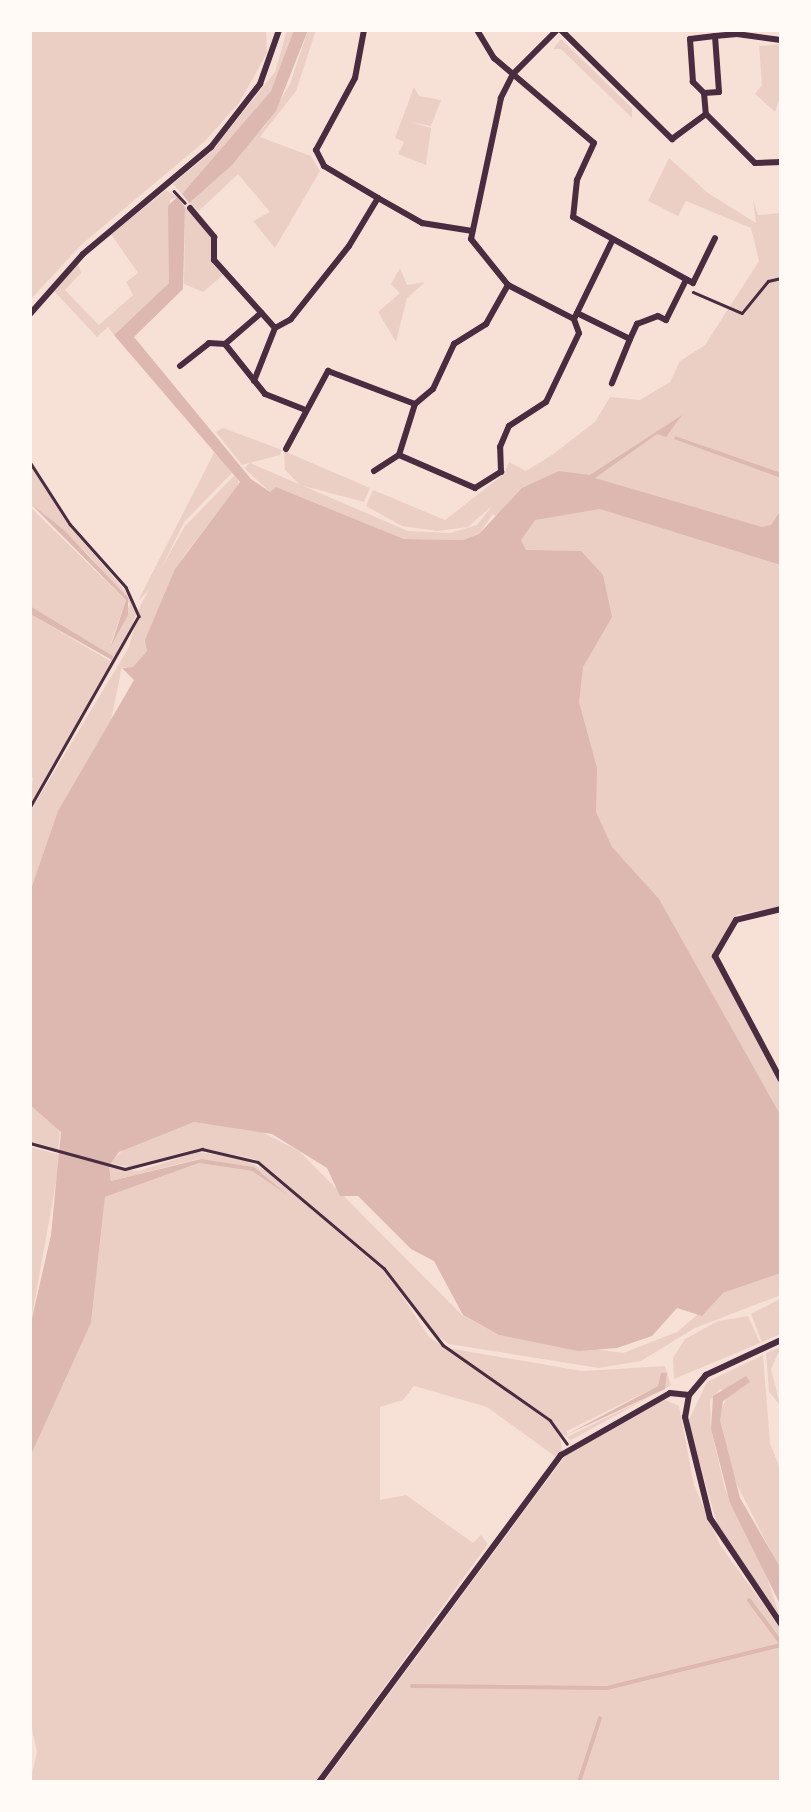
<!DOCTYPE html>
<style>
body{margin:0}
#map{position:relative;width:811px;height:1812px;overflow:hidden;background:#f7e1d7;font-family:Raleway,sans-serif}
div>[style]{position:absolute}
.green>*{inset:0;background:#ebcfc5}
.water>*{inset:0;background:#dcb8b0}
.stream>*{height:4px;margin:-2px;padding:0 2px;transform-origin:2px;border-radius:2px;background:#dcb8b0}
.path>*{height:2.5px;margin:-1.25px;padding:0 1.25px;transform-origin:1.25px;border-radius:1.25px;background:#4a2c40}
.minor>*{height:6px;margin:-3px;padding:0 3px;transform-origin:3px;border-radius:3px;background:#4a2c40}
span{translate:-50% -50%;white-space:nowrap;text-align:center;line-height:1.15;-webkit-text-stroke:8px #fffaf5;paint-order:stroke}
.frame{position:absolute;inset:0;border:32px solid #fffaf5;pointer-events:none}
</style>
<div id="map">
<div class="green">
<div style="clip-path:polygon(30px 30px,266px 30px,267px 53px,239px 103px,205px 141px,81px 245px,30px 300px)"></div>
<div style="clip-path:polygon(287px 30px,294px 30px,290px 48px,271px 91px,182px 194px,173px 184px,210px 153px,275px 72px)"></div>
<div style="clip-path:polygon(308px 30px,316px 30px,296px 91px,260px 137px,311px 156px,320px 171px,275px 248px,253px 221px,270px 212px,238px 174px,199px 211px,189px 203px,265px 126px,290px 84px)"></div>
<div style="clip-path:polygon(561px 39px,632px 108px,632px 118px,561px 49px,553px 49px)"></div>
<div style="clip-path:polygon(781px 44px,781px 96px,775px 112px,755px 94px,762px 85px,759px 46px)"></div>
<div style="clip-path:polygon(414px 87px,419px 96px,441px 100px,431px 126px,410px 122px,431px 128px,426px 165px,398px 154px,404px 142px,395px 138px)"></div>
<div style="clip-path:polygon(669px 158px,708px 193px,756px 223px,753px 199px,758px 215px,781px 213px,781px 906px,737px 915px,712px 956px,780px 1084px,781px 1116px,697px 969px,594px 839px,527px 552px,493px 514px,479px 534px,463px 540px,404px 539px,276px 487px,270px 492px,244px 468px,250px 463px,408px 531px,450px 533px,477px 525px,492px 506px,468px 527px,437px 531px,402px 526px,366px 506px,373px 490px,445px 520px,504px 474px,509px 462px,526px 471px,552px 455px,595px 422px,610px 397px,640px 400px,670px 382px,680px 361px,705px 345px,759px 261px,751px 228px,686px 201px,678px 216px,648px 201px)"></div>
<div style="clip-path:polygon(166px 190px,177px 197px,170px 200px,169px 283px,114px 335px,108px 327px,97px 337px,53px 290px,78px 263px,81px 273px,65px 290px,99px 325px,133px 295px,126px 282px,138px 273px,111px 234px)"></div>
<div style="clip-path:polygon(185px 207px,211px 237px,211px 261px,223px 275px,203px 292px,184px 284px)"></div>
<div style="clip-path:polygon(400px 268px,407px 285px,425px 282px,407px 298px,396px 342px,378px 312px,400px 293px,391px 284px)"></div>
<div style="clip-path:polygon(223px 428px,282px 450px,280px 455px,242px 465px,216px 432px)"></div>
<div style="clip-path:polygon(215px 451px,233px 472px,184px 522px,152px 587px,138px 601px)"></div>
<div style="clip-path:polygon(284px 451px,370px 488px,364px 502px,300px 485px,285px 470px)"></div>
<div style="clip-path:polygon(30px 466px,68px 524px,132px 599px,136px 614px,126px 644px,30px 805px,33px 776px,96px 664px,30px 782px,30px 614px,110px 661px,113px 656px,30px 606px,30px 507px,126px 600px,110px 646px,130px 604px,88px 554px,30px 503px)"></div>
<div style="clip-path:polygon(235px 475px,239px 484px,183px 557px,147px 651px,133px 667px,122px 667px,111px 720px,60px 808px,30px 892px,30px 812px,129px 647px,140px 606px,185px 526px)"></div>
<div style="clip-path:polygon(30px 1105px,60px 1129px,58px 1150px,30px 1142px)"></div>
<div style="clip-path:polygon(194px 1122px,258px 1130px,299px 1151px,462px 1315px,499px 1335px,623px 1353px,677px 1332px,723px 1293px,781px 1273px,781px 1295px,695px 1328px,641px 1361px,599px 1368px,449px 1344px,431px 1331px,386px 1269px,255px 1159px,199px 1148px,129px 1167px,110px 1163px,125px 1148px)"></div>
<div style="clip-path:polygon(30px 1147px,61px 1155px,30px 1327px)"></div>
<div style="clip-path:polygon(198px 1152px,243px 1159px,270px 1173px,389px 1276px,429px 1337px,546px 1418px,560px 1435px,562px 1451px,556px 1457px,487px 1407px,414px 1386px,403px 1400px,380px 1407px,380px 1500px,406px 1495px,473px 1543px,481px 1535px,488px 1544px,315px 1782px,30px 1782px,37px 1752px,30px 1721px,30px 1457px,91px 1323px,105px 1197px,199px 1163px,252px 1171px,289px 1196px,254px 1167px,198px 1159px,111px 1181px,109px 1167px,138px 1171px)"></div>
<div style="clip-path:polygon(781px 1298px,781px 1334px,762px 1342px,751px 1314px)"></div>
<div style="clip-path:polygon(748px 1316px,760px 1343px,674px 1379px,673px 1358px,685px 1339px,718px 1321px)"></div>
<div style="clip-path:polygon(781px 1347px,771px 1369px,780px 1405px,769px 1392px,766px 1353px)"></div>
<div style="clip-path:polygon(evenodd,448px 1348px,582px 1371px,665px 1366px,671px 1385px,571px 1440px,448px 1348px,661px 1374px,665px 1389px,567px 1437px,567px 1431px,658px 1386px,661px 1374px)"></div>
<div style="clip-path:polygon(763px 1355px,770px 1443px,781px 1471px,781px 1571px,731px 1473px,719px 1414px,729px 1393px,720px 1389px,710px 1401px,711px 1429px,725px 1489px,758px 1551px,781px 1620px,718px 1527px,688px 1422px,707px 1382px)"></div>
<div style="clip-path:polygon(663px 1399px,679px 1406px,694px 1485px,720px 1545px,781px 1629px,781px 1782px,324px 1782px,565px 1456px)"></div>
</div>
<div class="water">
<div style="clip-path:polygon(294px 30px,308px 30px,276px 111px,232px 165px,189px 203px,182px 194px,271px 91px)"></div>
<div style="clip-path:polygon(177px 197px,185px 207px,183px 289px,134px 337px,251px 479px,270px 492px,276px 487px,404px 539px,463px 540px,479px 534px,522px 488px,559px 471px,590px 475px,682px 415px,666px 437px,657px 434px,595px 478px,762px 527px,771px 525px,781px 510px,781px 565px,600px 509px,535px 520px,521px 540px,526px 550px,581px 551px,603px 575px,612px 617px,583px 667px,579px 702px,597px 768px,596px 812px,612px 847px,659px 899px,781px 1116px,781px 1273px,723px 1293px,702px 1316px,677px 1308px,652px 1336px,617px 1348px,578px 1351px,499px 1335px,463px 1315px,434px 1261px,411px 1249px,358px 1196px,340px 1196px,327px 1168px,272px 1134px,194px 1122px,119px 1152px,109px 1166px,111px 1181px,201px 1159px,254px 1167px,289px 1196px,252px 1171px,199px 1163px,105px 1197px,91px 1323px,30px 1457px,30px 1327px,51px 1235px,61px 1132px,30px 1105px,30px 892px,58px 811px,134px 680px,122px 668px,133px 667px,147px 651px,145px 640px,175px 569px,240px 482px,114px 335px,169px 283px,168px 206px)"></div>
<div style="clip-path:polygon(675px 436px,781px 473px,781px 478px,674px 439px)"></div>
<div style="clip-path:polygon(30px 503px,64px 530px,128px 598px,128px 615px,111px 646px,126px 600px)"></div>
<div style="clip-path:polygon(30px 606px,113px 656px,112px 660px,30px 614px)"></div>
<div style="clip-path:polygon(661px 1373px,667px 1373px,665px 1389px,566px 1435px,658px 1386px)"></div>
<div style="clip-path:polygon(746px 1376px,750px 1382px,723px 1401px,720px 1420px,740px 1498px,780px 1567px,781px 1606px,730px 1503px,711px 1429px,713px 1396px)"></div>
</div>
<div class="stream">
<div style="left:749px;top:1600px;width:54px;rotate:53.3deg"></div>
<div style="left:412px;top:1686px;width:195px;rotate:0.6deg"></div>
<div style="left:607px;top:1688px;width:179px;rotate:-13.9deg"></div>
<div style="left:579px;top:1782px;width:67px;rotate:-71.8deg"></div>
</div>
<div class="path">
<div style="left:174px;top:191px;width:16px;rotate:47deg"></div>
<div style="left:693px;top:292px;width:53px;rotate:23.2deg"></div>
<div style="left:742px;top:313px;width:41px;rotate:-50.9deg"></div>
<div style="left:768px;top:281px;width:13px;rotate:-13deg"></div>
<div style="left:30px;top:462px;width:74px;rotate:57.2deg"></div>
<div style="left:70px;top:524px;width:84px;rotate:48.4deg"></div>
<div style="left:126px;top:587px;width:32px;rotate:66deg"></div>
<div style="left:139px;top:616px;width:221px;rotate:119.6deg"></div>
<div style="left:30px;top:1143px;width:98px;rotate:15.3deg"></div>
<div style="left:125px;top:1169px;width:80px;rotate:-14.6deg"></div>
<div style="left:202px;top:1149px;width:57px;rotate:13.1deg"></div>
<div style="left:258px;top:1162px;width:165px;rotate:40.1deg"></div>
<div style="left:384px;top:1268px;width:97px;rotate:52.5deg"></div>
<div style="left:443px;top:1345px;width:131px;rotate:35deg"></div>
<div style="left:550px;top:1420px;width:29px;rotate:54deg"></div>
</div>
<div class="minor">
<div style="left:364px;top:30px;width:49px;rotate:100.6deg"></div>
<div style="left:355px;top:78px;width:82px;rotate:118.4deg"></div>
<div style="left:316px;top:150px;width:18px;rotate:63deg"></div>
<div style="left:324px;top:166px;width:63px;rotate:30.7deg"></div>
<div style="left:477px;top:30px;width:33px;rotate:59deg"></div>
<div style="left:494px;top:58px;width:131px;rotate:40.4deg"></div>
<div style="left:594px;top:143px;width:41px;rotate:114.7deg"></div>
<div style="left:577px;top:180px;width:37px;rotate:96deg"></div>
<div style="left:573px;top:217px;width:137px;rotate:28.8deg"></div>
<div style="left:693px;top:283px;width:50px;rotate:-63.9deg"></div>
<div style="left:557px;top:30px;width:62px;rotate:135deg"></div>
<div style="left:513px;top:74px;width:27px;rotate:117deg"></div>
<div style="left:501px;top:98px;width:144px;rotate:102deg"></div>
<div style="left:471px;top:239px;width:59px;rotate:51.2deg"></div>
<div style="left:508px;top:285px;width:74px;rotate:27.3deg"></div>
<div style="left:561px;top:30px;width:156px;rotate:44.5deg"></div>
<div style="left:672px;top:139px;width:42px;rotate:-36.3deg"></div>
<div style="left:715px;top:36px;width:56px;rotate:85.9deg"></div>
<div style="left:719px;top:92px;width:15px;rotate:176deg"></div>
<div style="left:704px;top:93px;width:16px;rotate:-135deg"></div>
<div style="left:693px;top:82px;width:43px;rotate:-94deg"></div>
<div style="left:690px;top:39px;width:25px;rotate:-7deg"></div>
<div style="left:715px;top:36px;width:22px;rotate:-5deg"></div>
<div style="left:737px;top:34px;width:44px;rotate:7.8deg"></div>
<div style="left:704px;top:93px;width:21px;rotate:85deg"></div>
<div style="left:706px;top:114px;width:69px;rotate:45deg"></div>
<div style="left:755px;top:163px;width:26px;rotate:-2deg"></div>
<div style="left:190px;top:208px;width:38px;rotate:50deg"></div>
<div style="left:214px;top:237px;width:23px;rotate:90deg"></div>
<div style="left:214px;top:260px;width:91px;rotate:48.1deg"></div>
<div style="left:275px;top:328px;width:57px;rotate:111.6deg"></div>
<div style="left:577px;top:313px;width:59px;rotate:26.1deg"></div>
<div style="left:630px;top:339px;width:48px;rotate:112.2deg"></div>
<div style="left:30px;top:314px;width:80px;rotate:-48.5deg"></div>
<div style="left:83px;top:254px;width:167px;rotate:-39.9deg"></div>
<div style="left:211px;top:147px;width:80px;rotate:-52.1deg"></div>
<div style="left:260px;top:84px;width:57px;rotate:-70.6deg"></div>
<div style="left:275px;top:328px;width:18px;rotate:-29deg"></div>
<div style="left:291px;top:319px;width:93px;rotate:-51.5deg"></div>
<div style="left:349px;top:246px;width:56px;rotate:-58.9deg"></div>
<div style="left:378px;top:198px;width:51px;rotate:29.6deg"></div>
<div style="left:422px;top:223px;width:51px;rotate:9.1deg"></div>
<div style="left:630px;top:339px;width:17px;rotate:-65deg"></div>
<div style="left:637px;top:324px;width:22px;rotate:-21deg"></div>
<div style="left:658px;top:316px;width:9px;rotate:27deg"></div>
<div style="left:666px;top:320px;width:45px;rotate:-63.4deg"></div>
<div style="left:225px;top:344px;width:48px;rotate:-40.7deg"></div>
<div style="left:180px;top:366px;width:37px;rotate:-38deg"></div>
<div style="left:209px;top:343px;width:16px;rotate:4deg"></div>
<div style="left:225px;top:344px;width:64px;rotate:51.3deg"></div>
<div style="left:265px;top:394px;width:41px;rotate:21.5deg"></div>
<div style="left:286px;top:449px;width:89px;rotate:-61.7deg"></div>
<div style="left:328px;top:371px;width:93px;rotate:20.8deg"></div>
<div style="left:399px;top:455px;width:83px;rotate:23.5deg"></div>
<div style="left:475px;top:488px;width:31px;rotate:-32deg"></div>
<div style="left:501px;top:472px;width:25px;rotate:-92deg"></div>
<div style="left:500px;top:447px;width:23px;rotate:-67deg"></div>
<div style="left:509px;top:426px;width:44px;rotate:-33deg"></div>
<div style="left:546px;top:402px;width:76px;rotate:-64.4deg"></div>
<div style="left:579px;top:333px;width:15px;rotate:-110deg"></div>
<div style="left:574px;top:319px;width:87px;rotate:-64deg"></div>
<div style="left:374px;top:471px;width:30px;rotate:-33deg"></div>
<div style="left:399px;top:455px;width:53px;rotate:-72.6deg"></div>
<div style="left:415px;top:404px;width:23px;rotate:-40deg"></div>
<div style="left:433px;top:389px;width:50px;rotate:-65deg"></div>
<div style="left:454px;top:344px;width:38px;rotate:-32deg"></div>
<div style="left:486px;top:324px;width:45px;rotate:-60.6deg"></div>
<div style="left:781px;top:909px;width:46px;rotate:166.3deg"></div>
<div style="left:736px;top:920px;width:42px;rotate:120.3deg"></div>
<div style="left:715px;top:956px;width:140px;rotate:62deg"></div>
<div style="left:781px;top:1340px;width:83px;rotate:155deg"></div>
<div style="left:706px;top:1375px;width:26px;rotate:130deg"></div>
<div style="left:689px;top:1395px;width:22px;rotate:100deg"></div>
<div style="left:685px;top:1417px;width:104px;rotate:76.1deg"></div>
<div style="left:710px;top:1518px;width:128px;rotate:56.2deg"></div>
<div style="left:319px;top:1782px;width:407px;rotate:-53.5deg"></div>
<div style="left:561px;top:1455px;width:125px;rotate:-29.6deg"></div>
<div style="left:670px;top:1393px;width:19px;rotate:6deg"></div>
</div>
<div class="frame"></div>
</div>
